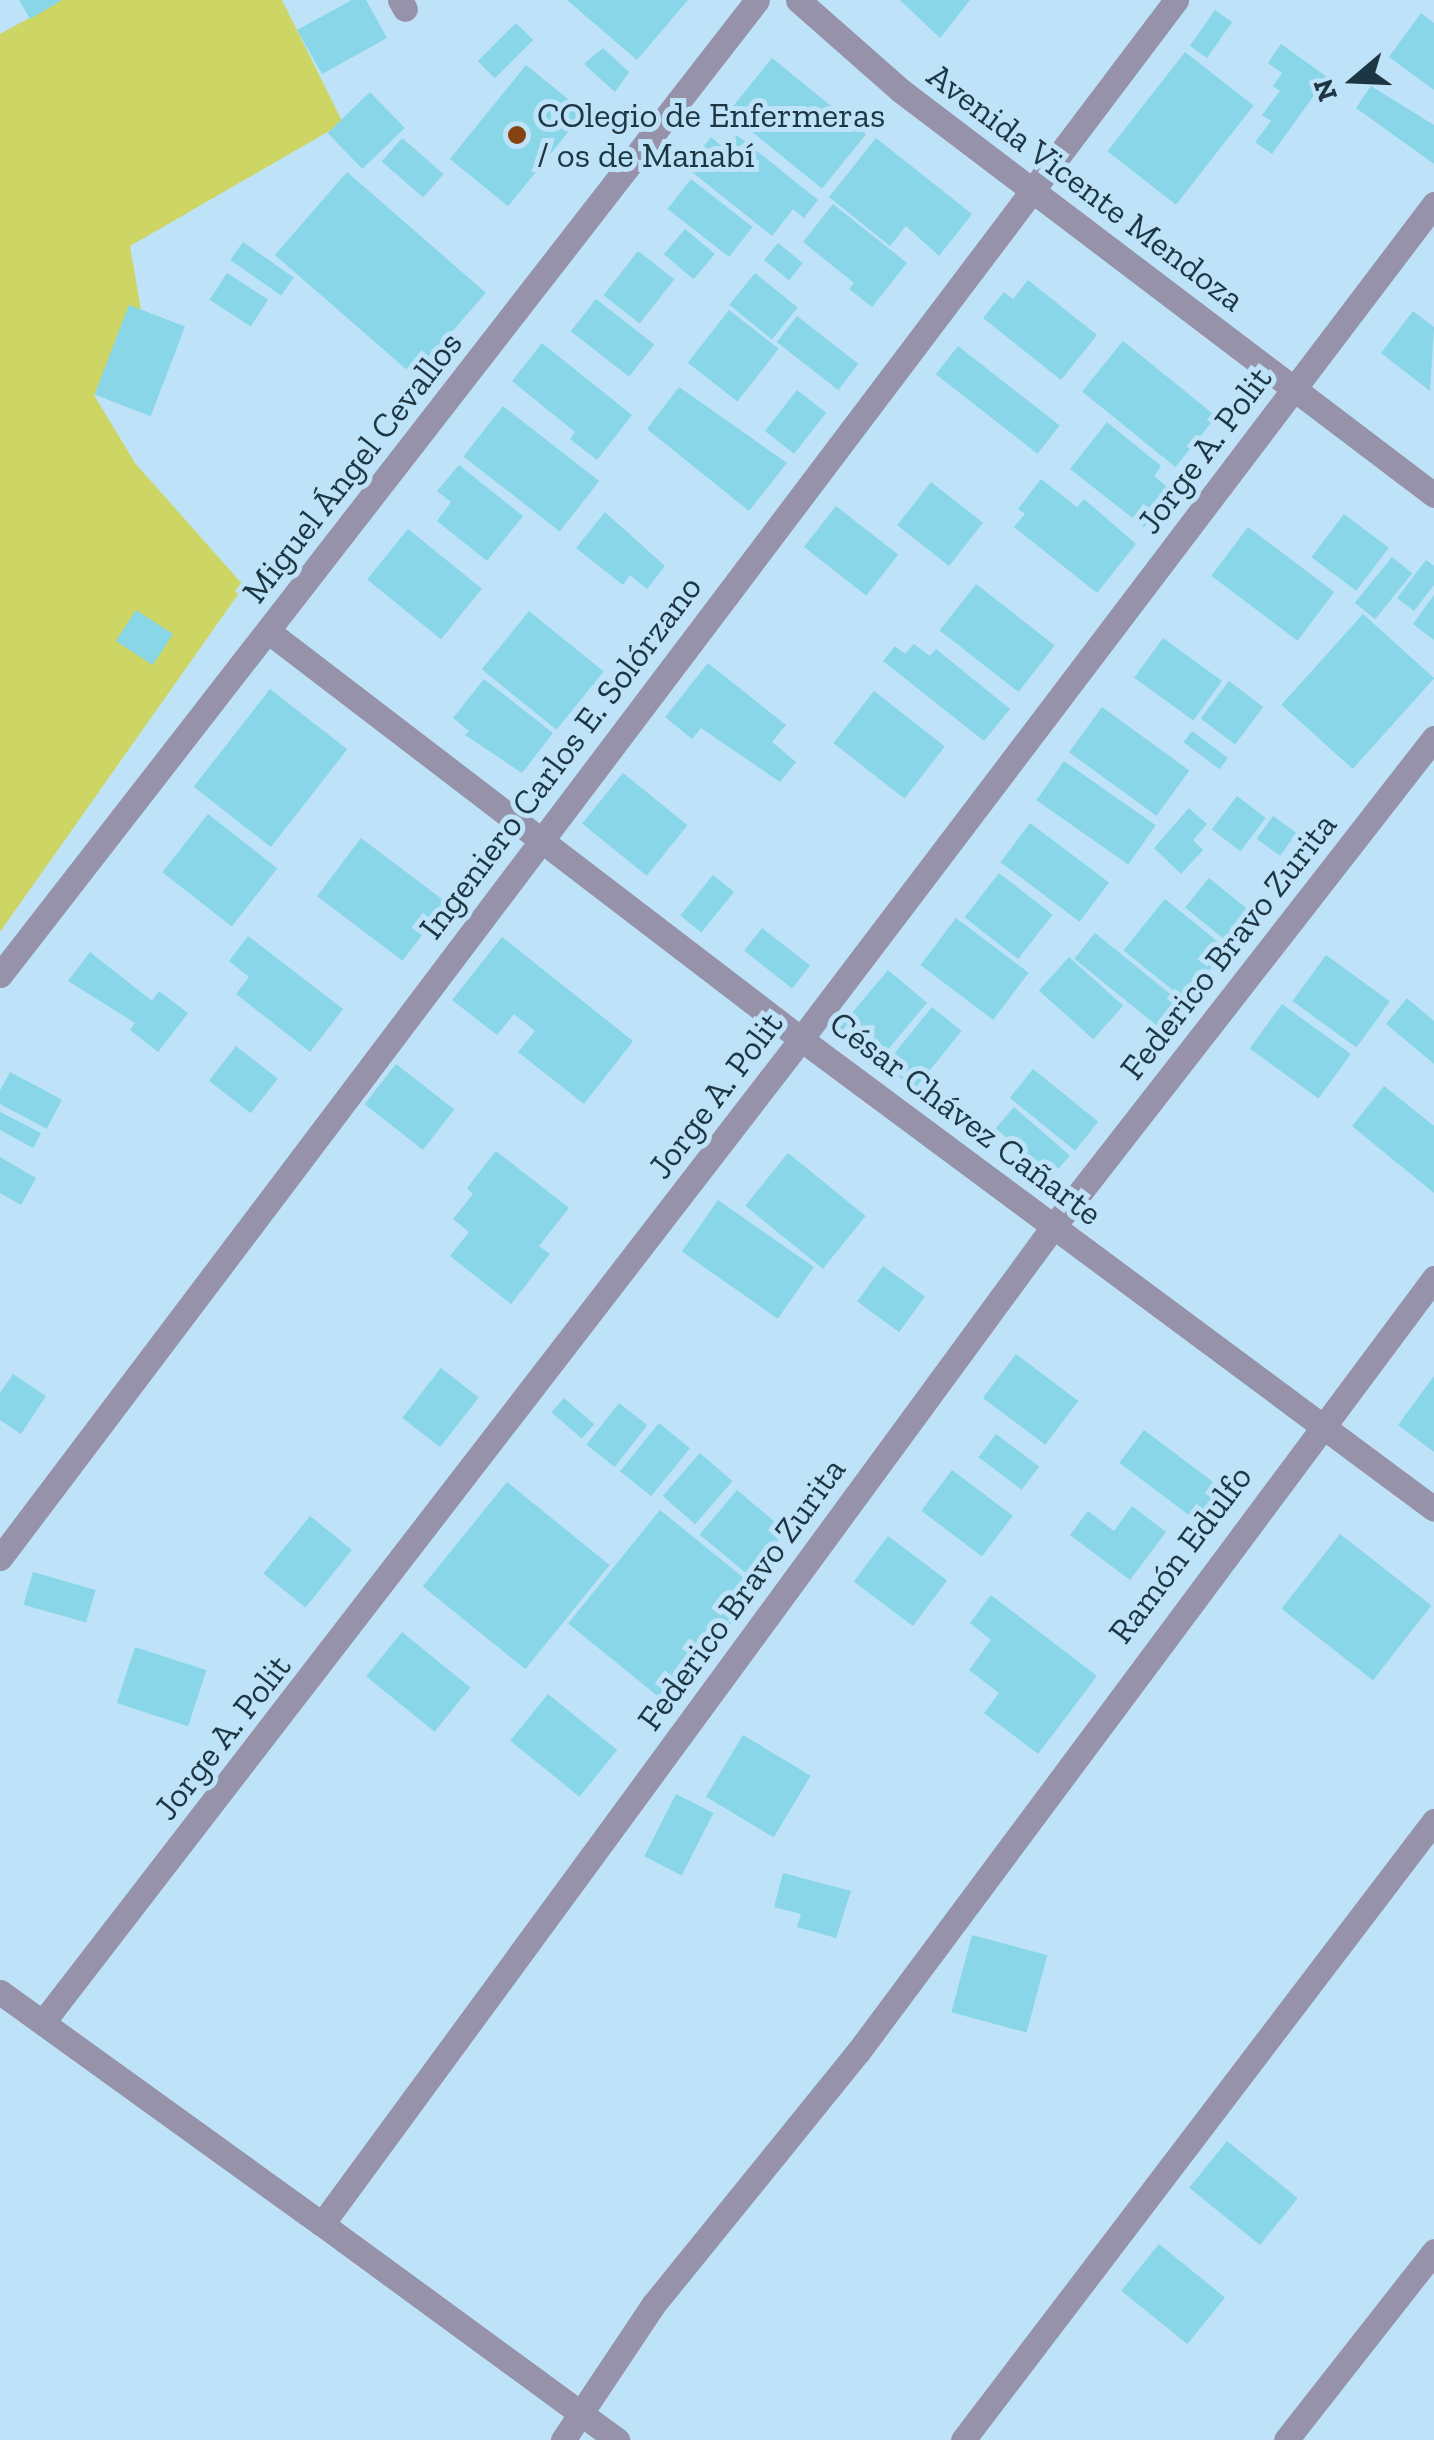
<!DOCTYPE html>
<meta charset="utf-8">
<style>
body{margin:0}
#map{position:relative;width:1434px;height:2440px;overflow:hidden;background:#bee3f8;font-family:"Zilla Slab",serif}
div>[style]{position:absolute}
.green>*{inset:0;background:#cdd565}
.building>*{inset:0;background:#88d6e7;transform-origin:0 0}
.street>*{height:25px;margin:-12.5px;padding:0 12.5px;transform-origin:12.5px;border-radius:12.5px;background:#9692aa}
.dots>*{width:28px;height:28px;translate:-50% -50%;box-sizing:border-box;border:5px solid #bee3f8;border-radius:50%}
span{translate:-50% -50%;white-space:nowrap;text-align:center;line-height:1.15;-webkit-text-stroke:10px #bee3f8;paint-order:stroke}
.poi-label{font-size:35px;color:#1c3644}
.left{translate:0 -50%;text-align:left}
.street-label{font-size:35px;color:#1c3644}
.north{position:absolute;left:1304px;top:30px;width:100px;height:100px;-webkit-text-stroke:8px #bee3f8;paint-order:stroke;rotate:251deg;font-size:28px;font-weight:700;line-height:40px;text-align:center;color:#1c3644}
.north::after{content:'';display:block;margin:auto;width:35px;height:45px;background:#1c3644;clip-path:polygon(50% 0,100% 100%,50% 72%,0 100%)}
</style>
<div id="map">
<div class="green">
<div style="clip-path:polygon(62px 0,282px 0,343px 123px,130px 246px,143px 322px,132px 366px,94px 395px,135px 463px,244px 586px,0 932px,0 34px)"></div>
</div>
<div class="building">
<div style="clip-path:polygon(19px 0,62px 0,30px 19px)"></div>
<div style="clip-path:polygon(352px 0,366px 0,387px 38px,322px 74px,297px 30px)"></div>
<div style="clip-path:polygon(567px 0,688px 0,637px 60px)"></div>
<div style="clip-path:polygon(900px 0,970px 0,940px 38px)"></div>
<div style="left:1215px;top:10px;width:21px;height:44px;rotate:35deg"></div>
<div style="clip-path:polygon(1421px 13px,1434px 23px,1434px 90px,1389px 57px)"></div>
<div style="left:516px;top:23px;width:24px;height:54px;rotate:45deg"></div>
<div style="clip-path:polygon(1281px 44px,1327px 77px,1272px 154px,1255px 142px,1271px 121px,1262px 115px,1280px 91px,1273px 86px,1282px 73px,1268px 63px)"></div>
<div style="clip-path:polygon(603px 48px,629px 72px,615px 92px,584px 64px)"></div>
<div style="left:1185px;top:52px;width:87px;height:126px;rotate:38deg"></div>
<div style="left:772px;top:58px;width:121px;height:70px;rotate:39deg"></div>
<div style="left:526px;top:65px;width:75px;height:121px;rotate:39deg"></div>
<div style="clip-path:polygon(1371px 86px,1434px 125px,1434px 164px,1356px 108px)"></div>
<div style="left:370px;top:92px;width:50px;height:59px;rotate:46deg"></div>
<div style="clip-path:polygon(737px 135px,818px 200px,804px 218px,793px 209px,772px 236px,687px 168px,711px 137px,725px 149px)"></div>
<div style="left:402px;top:138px;width:55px;height:31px;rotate:41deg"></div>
<div style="clip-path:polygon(876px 138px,972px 214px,939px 256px,906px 226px,890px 246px,829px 197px)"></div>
<div style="left:347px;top:172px;width:184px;height:110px;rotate:41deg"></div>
<div style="left:691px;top:179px;width:78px;height:38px;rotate:38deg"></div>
<div style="clip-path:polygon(833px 204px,907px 263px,872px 307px,849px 289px,854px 283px,803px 242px)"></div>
<div style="left:685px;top:229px;width:39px;height:33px;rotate:40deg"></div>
<div style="left:243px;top:242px;width:62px;height:22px;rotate:35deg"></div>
<div style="left:778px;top:243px;width:32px;height:22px;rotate:39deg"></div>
<div style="left:638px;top:251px;width:46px;height:56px;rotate:38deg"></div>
<div style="left:227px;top:273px;width:49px;height:32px;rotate:33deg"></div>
<div style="left:755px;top:273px;width:55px;height:41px;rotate:39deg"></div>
<div style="clip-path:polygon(1028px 280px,1097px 335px,1061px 380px,983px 318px,1004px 292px,1013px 299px)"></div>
<div style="left:596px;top:299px;width:74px;height:41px;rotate:38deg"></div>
<div style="left:129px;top:305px;width:60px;height:96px;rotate:21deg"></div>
<div style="left:729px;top:310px;width:63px;height:67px;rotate:38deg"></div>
<div style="clip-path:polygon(1413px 311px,1434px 327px,1430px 391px,1381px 353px)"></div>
<div style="left:797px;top:316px;width:78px;height:33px;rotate:38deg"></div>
<div style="left:1123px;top:341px;width:120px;height:65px;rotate:39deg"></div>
<div style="clip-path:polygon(542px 343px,632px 415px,597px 460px,570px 439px,575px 432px,512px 381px)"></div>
<div style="left:958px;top:346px;width:129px;height:36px;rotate:38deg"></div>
<div style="clip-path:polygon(679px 387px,787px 463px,749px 511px,647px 429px)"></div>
<div style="left:797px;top:390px;width:37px;height:52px;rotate:38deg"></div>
<div style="left:503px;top:406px;width:122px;height:64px;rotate:38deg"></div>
<div style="clip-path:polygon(1107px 422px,1161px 466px,1154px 476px,1172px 491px,1144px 527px,1070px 469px)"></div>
<div style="clip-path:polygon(459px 465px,523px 516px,487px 561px,437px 521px,451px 502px,437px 491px)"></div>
<div style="clip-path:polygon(1041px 479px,1077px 507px,1084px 499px,1136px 544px,1097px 593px,1014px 527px,1025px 514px,1018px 509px)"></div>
<div style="left:931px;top:482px;width:66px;height:55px;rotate:38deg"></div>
<div style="left:836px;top:506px;width:79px;height:52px;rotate:38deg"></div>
<div style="clip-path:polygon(605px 512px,665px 566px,647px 589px,630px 575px,623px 585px,576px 548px)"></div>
<div style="left:1344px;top:514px;width:56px;height:54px;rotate:37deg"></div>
<div style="left:1248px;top:527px;width:108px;height:61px;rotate:37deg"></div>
<div style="left:408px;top:529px;width:95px;height:65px;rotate:39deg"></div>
<div style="left:1392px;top:557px;width:26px;height:59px;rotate:39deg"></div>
<div style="clip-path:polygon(1426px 560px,1434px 566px,1434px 585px,1414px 611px,1397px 598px)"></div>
<div style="left:976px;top:584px;width:100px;height:59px;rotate:38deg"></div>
<div style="clip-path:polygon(1434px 595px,1434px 640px,1413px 624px)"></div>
<div style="left:136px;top:610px;width:44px;height:37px;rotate:33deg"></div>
<div style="left:529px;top:611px;width:96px;height:75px;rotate:39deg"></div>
<div style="left:1363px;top:614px;width:96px;height:122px;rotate:42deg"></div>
<div style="left:1163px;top:638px;width:73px;height:49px;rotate:36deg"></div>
<div style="clip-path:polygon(914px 644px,930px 656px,936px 649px,1010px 709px,984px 741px,883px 661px,895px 646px,905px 654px)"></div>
<div style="clip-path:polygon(708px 663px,786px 725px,772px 742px,796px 762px,780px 782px,701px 728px,692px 739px,665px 717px)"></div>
<div style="clip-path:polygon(484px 679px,553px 733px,522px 773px,465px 735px,469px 731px,453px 718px)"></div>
<div style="left:1229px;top:681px;width:43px;height:47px;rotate:37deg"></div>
<div style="left:270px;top:689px;width:98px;height:124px;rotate:38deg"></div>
<div style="left:874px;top:691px;width:90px;height:66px;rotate:38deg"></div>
<div style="left:1102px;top:707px;width:108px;height:56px;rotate:36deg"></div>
<div style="left:1192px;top:731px;width:45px;height:14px;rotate:37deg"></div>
<div style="left:1064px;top:761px;width:112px;height:48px;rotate:35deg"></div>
<div style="left:623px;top:773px;width:83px;height:65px;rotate:39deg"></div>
<div style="left:1237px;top:796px;width:36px;height:42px;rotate:37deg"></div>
<div style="clip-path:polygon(1189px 808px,1207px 824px,1193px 840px,1203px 850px,1181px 874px,1154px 848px)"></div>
<div style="left:208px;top:814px;width:88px;height:74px;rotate:38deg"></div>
<div style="left:1273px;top:816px;width:29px;height:28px;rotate:36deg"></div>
<div style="left:1030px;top:823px;width:99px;height:49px;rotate:37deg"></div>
<div style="left:361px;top:838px;width:107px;height:73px;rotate:37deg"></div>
<div style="left:999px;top:873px;width:68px;height:56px;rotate:38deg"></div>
<div style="left:713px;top:875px;width:27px;height:52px;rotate:39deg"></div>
<div style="left:1209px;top:878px;width:53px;height:38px;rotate:39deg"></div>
<div style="left:1165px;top:899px;width:79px;height:66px;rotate:39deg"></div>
<div style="left:956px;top:918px;width:91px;height:59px;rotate:37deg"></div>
<div style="left:762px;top:928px;width:61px;height:29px;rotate:38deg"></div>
<div style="left:1095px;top:933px;width:114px;height:33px;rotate:39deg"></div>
<div style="clip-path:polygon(248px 936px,343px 1009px,310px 1052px,236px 994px,249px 977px,229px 961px)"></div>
<div style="clip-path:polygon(502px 937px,633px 1041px,584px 1104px,518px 1052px,535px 1031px,514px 1014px,497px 1035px,452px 1000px)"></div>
<div style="clip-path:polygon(90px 952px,152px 1001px,159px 991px,188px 1013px,158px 1052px,130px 1030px,135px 1023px,68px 981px)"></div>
<div style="left:1326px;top:955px;width:79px;height:57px;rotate:36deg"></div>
<div style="left:1069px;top:957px;width:73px;height:45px;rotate:42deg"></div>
<div style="left:888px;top:970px;width:51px;height:75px;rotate:40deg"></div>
<div style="clip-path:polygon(1407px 998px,1434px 1021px,1434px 1064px,1386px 1024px)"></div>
<div style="left:1282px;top:1004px;width:85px;height:55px;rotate:36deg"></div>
<div style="left:932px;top:1007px;width:38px;height:75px;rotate:39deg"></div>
<div style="left:236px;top:1046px;width:53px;height:44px;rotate:38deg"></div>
<div style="left:396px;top:1064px;width:74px;height:51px;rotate:38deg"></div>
<div style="left:1033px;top:1069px;width:84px;height:37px;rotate:39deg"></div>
<div style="left:10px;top:1072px;width:59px;height:33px;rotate:28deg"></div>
<div style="clip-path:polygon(1384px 1086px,1434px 1126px,1434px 1193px,1352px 1126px)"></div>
<div style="left:1014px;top:1107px;width:74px;height:28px;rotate:41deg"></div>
<div style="clip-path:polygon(0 1112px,41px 1133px,33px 1148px,0 1130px)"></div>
<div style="clip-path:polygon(496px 1151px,569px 1208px,539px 1246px,550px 1254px,511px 1304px,450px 1256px,469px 1232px,453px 1219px,473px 1194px,467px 1188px)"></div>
<div style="left:788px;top:1153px;width:100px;height:68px;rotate:39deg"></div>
<div style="clip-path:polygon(0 1157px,36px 1178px,21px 1205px,0 1193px)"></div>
<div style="left:718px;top:1200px;width:117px;height:63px;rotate:35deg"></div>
<div style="left:883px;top:1266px;width:52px;height:44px;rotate:36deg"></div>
<div style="left:1016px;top:1354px;width:78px;height:55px;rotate:37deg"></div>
<div style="left:441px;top:1368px;width:48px;height:63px;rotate:38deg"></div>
<div style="clip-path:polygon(13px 1374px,46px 1396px,21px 1434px,0 1420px,0 1393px)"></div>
<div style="clip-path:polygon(1434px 1376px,1434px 1452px,1398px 1425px)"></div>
<div style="left:564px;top:1398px;width:40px;height:19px;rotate:41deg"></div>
<div style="left:619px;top:1403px;width:36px;height:53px;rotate:38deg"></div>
<div style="left:659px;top:1423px;width:40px;height:62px;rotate:39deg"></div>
<div style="left:1144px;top:1430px;width:104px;height:41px;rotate:37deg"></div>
<div style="left:996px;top:1434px;width:54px;height:29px;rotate:37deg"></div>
<div style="left:700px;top:1453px;width:43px;height:57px;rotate:41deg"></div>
<div style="left:952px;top:1470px;width:76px;height:51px;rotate:37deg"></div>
<div style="left:507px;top:1482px;width:132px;height:134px;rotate:39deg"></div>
<div style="left:737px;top:1490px;width:64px;height:58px;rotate:40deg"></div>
<div style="clip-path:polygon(1132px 1506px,1166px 1532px,1130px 1580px,1070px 1535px,1088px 1511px,1114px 1531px)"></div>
<div style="left:660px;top:1510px;width:127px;height:146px;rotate:39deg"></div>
<div style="left:310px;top:1516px;width:54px;height:74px;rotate:39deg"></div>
<div style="left:1340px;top:1534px;width:116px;height:95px;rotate:38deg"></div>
<div style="left:888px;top:1536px;width:74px;height:57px;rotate:37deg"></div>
<div style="left:33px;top:1572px;width:65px;height:34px;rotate:16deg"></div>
<div style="clip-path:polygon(991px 1595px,1097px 1676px,1038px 1754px,984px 1713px,999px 1693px,969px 1670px,991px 1640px,970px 1623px)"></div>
<div style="left:402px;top:1632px;width:88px;height:57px;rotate:39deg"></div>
<div style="left:135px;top:1647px;width:75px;height:59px;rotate:18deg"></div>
<div style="left:548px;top:1694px;width:89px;height:60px;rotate:39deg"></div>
<div style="left:743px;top:1735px;width:79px;height:72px;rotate:31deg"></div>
<div style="left:676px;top:1794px;width:42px;height:70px;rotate:27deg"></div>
<div style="clip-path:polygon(783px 1873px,851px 1891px,836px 1938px,797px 1927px,801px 1914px,774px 1907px)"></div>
<div style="left:972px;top:1935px;width:78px;height:80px;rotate:15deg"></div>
<div style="left:1227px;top:2141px;width:91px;height:60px;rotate:39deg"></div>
<div style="left:1159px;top:2244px;width:85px;height:60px;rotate:39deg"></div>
</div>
<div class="street">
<div style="left:400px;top:0;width:10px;rotate:61deg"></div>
<div style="left:798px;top:0;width:136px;rotate:41.4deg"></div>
<div style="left:900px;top:90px;width:670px;rotate:37.18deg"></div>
<div style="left:269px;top:632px;width:670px;rotate:37.42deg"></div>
<div style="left:801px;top:1039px;width:788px;rotate:36.59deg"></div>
<div style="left:0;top:975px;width:1234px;rotate:-52.17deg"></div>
<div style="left:0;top:1558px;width:1952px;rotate:-52.95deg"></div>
<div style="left:0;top:1992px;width:397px;rotate:35.8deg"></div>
<div style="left:322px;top:2224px;width:1236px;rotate:-53.75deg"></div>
<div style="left:1053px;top:1227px;width:620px;rotate:-52.08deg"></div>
<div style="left:43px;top:2022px;width:1241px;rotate:-52.36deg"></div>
<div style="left:801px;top:1039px;width:1048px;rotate:-52.83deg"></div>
<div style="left:322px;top:2224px;width:366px;rotate:36.2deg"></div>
<div style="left:563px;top:2440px;width:162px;rotate:-56.3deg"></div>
<div style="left:653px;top:2305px;width:326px;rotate:-51deg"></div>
<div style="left:858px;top:2052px;width:965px;rotate:-53.34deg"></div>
<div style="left:963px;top:2440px;width:778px;rotate:-52.73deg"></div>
<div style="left:1286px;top:2440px;width:240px;rotate:-51.9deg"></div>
</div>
<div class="dots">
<div style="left:517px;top:135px;background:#85430f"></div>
</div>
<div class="poi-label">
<span class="left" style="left:537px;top:135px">COlegio de Enfermeras<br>/ os de Manabí</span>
</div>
<div class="street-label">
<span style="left:1086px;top:187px;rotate:37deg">Avenida Vicente Mendoza</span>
<span style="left:1204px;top:450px;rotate:-53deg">Jorge A. Polit</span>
<span style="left:352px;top:467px;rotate:-52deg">Miguel Ángel Cevallos</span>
<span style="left:560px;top:757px;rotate:-53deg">Ingeniero Carlos E. Solórzano</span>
<span style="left:1228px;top:946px;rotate:-52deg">Federico Bravo Zurita</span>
<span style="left:715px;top:1095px;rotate:-53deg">Jorge A. Polit</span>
<span style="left:966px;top:1118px;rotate:37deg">César Chávez Cañarte</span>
<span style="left:1180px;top:1554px;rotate:-53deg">Ramón Edulfo</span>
<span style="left:741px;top:1594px;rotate:-54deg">Federico Bravo Zurita</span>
<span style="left:222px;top:1737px;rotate:-52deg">Jorge A. Polit</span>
</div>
<div class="north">N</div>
</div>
